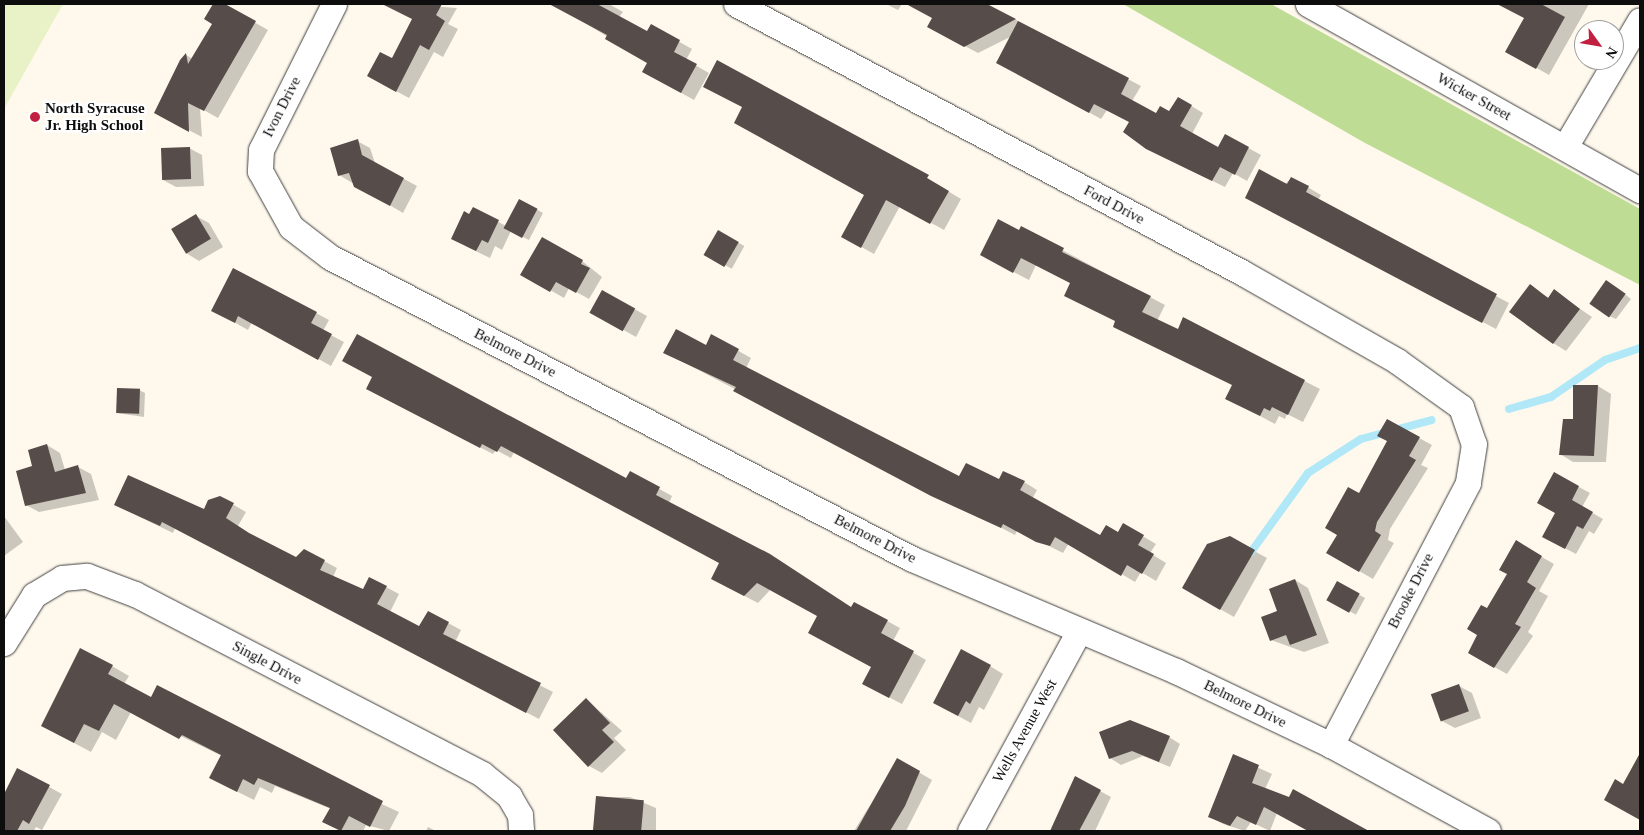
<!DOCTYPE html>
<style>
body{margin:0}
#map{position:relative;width:1644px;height:835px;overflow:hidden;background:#fff9ed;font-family:Georgia,serif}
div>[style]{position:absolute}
.forest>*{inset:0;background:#bfdc94}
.pitch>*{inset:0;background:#e9f2c7}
.shadow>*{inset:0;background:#0003;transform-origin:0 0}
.stream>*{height:8px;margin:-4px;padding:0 4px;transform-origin:4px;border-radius:4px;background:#b0e8f8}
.building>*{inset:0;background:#564c49;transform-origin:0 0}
.roads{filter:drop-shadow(0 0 1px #404040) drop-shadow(0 0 1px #404040)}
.minor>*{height:25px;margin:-12.5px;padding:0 12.5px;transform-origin:12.5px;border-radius:12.5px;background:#fff}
.dots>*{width:14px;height:14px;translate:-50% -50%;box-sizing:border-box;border:2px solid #fff;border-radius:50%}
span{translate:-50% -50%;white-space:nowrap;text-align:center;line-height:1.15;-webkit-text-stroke:5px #fff;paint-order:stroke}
.street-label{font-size:15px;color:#0d0d0d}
.poi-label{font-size:15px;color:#0d0d0d;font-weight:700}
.left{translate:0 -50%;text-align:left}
.frame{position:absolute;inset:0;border:5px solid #0d0d0d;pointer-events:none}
.north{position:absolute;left:1574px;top:20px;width:50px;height:50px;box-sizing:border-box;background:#fff;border:1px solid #9e9e9e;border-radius:50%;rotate:122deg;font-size:14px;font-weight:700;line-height:20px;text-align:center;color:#0d0d0d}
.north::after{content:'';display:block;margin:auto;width:18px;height:22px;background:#c22040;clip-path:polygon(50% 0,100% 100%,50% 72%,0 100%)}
</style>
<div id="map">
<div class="forest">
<div style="clip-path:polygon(1123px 4px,1271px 4px,1640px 209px,1640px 285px,1365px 143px)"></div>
</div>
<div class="pitch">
<div style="clip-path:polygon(4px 4px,63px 4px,4px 109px)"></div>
</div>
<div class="shadow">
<div style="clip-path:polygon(214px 4px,223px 4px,268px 30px,218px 118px,200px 108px,202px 137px,169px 120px,186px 55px,193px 59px,214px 23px,206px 18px)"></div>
<div style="clip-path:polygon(403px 4px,457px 8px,448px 24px,458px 29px,443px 57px,434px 52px,409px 98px,381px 83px,414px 19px)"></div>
<div style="clip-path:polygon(572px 4px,609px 4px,623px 12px,619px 17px,648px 33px,651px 26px,692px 49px,686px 60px,709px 73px,694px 100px,656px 79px,649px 62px,567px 12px)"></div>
<div style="clip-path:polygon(886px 4px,902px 4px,898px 10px)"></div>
<div style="clip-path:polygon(908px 4px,986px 4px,1141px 86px,1132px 101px,1156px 115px,1170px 112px,1178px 98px,1203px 113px,1192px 134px,1218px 148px,1225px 135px,1261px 155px,1247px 181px,1233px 173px,1225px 187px,1159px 155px,1130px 122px,1107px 110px,1101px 119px,1010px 69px,1012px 36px,978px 53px,942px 34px,934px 18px)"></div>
<div style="clip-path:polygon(1522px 4px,1589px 4px,1549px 75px,1507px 51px,1526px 18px,1517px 13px)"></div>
<div style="clip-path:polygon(743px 107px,851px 133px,961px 199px,944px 230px,900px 206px,874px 254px,856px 244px,865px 195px)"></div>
<div style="clip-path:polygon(357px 141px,370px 148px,375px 163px,417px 186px,403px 213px,339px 175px)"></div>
<div style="clip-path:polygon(189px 148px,202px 155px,204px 186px,176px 187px,163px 180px)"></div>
<div style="clip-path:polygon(1292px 178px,1321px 195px,1318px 200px,1509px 303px,1496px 329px,1259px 205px)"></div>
<div style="clip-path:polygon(520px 200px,543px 213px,529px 240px,511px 231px,502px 250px,495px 246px,490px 258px,465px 246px,474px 209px,506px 226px)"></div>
<div style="clip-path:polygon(196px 216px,209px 223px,223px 247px,199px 261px,186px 253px,172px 230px)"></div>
<div style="clip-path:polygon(1021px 228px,1165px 305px,1157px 321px,1178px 330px,1184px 319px,1320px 389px,1303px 422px,1287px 414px,1285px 419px,1279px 416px,1275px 424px,1227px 398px,1233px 385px,1117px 322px,1072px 284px,1036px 265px,1029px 280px,996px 263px)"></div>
<div style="left:719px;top:232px;width:29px;height:26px;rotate:29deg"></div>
<div style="clip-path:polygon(582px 261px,602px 277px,589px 299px,569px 288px,564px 298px,522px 274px)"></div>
<div style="clip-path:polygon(1613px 285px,1631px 299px,1616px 319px,1609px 316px)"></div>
<div style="clip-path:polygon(1530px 286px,1549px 298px,1554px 291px,1592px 317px,1566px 351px,1553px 343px)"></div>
<div style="clip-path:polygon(602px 291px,647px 316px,636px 337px,604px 319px)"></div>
<div style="clip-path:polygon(212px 310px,316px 313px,329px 320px,323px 331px,344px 342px,331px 366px,252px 322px,248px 330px)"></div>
<div style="clip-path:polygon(712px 336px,751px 358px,746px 368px,960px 478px,1024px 482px,1037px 490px,1032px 499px,1100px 537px,1119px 533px,1124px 525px,1156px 544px,1150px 553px,1166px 563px,1156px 581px,1141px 572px,1135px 582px,1069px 543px,1063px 553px,1017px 530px,1015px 535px,664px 352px,706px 347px)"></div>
<div style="clip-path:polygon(1598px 386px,1611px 394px,1606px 462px,1573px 462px,1560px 454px,1574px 420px)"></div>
<div style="clip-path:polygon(139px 390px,145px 393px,144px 417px,117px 413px)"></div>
<div style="clip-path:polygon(380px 396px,626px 479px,630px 473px,672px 496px,669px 503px,852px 608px,854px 603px,900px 628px,893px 641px,926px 660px,902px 704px,877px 691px,873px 667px,819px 616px,770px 590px,758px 603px,725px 586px,721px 563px,514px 452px,511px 458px,496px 450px,493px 454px)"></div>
<div style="clip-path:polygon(1419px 438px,1432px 445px,1421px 465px,1428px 468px,1390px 529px,1388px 540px,1394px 543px,1373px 579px,1328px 553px,1359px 495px)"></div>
<div style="clip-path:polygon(47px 445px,60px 453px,65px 470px,78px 467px,91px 474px,99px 500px,39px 512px,26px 505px,34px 467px)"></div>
<div style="clip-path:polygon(1555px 474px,1590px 493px,1582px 507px,1603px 519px,1594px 534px,1589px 531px,1576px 554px,1555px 543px)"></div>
<div style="clip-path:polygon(220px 497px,246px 512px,238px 526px,257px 538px,296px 559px,324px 561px,337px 568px,333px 577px,363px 590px,386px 587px,399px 594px,390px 612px,419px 628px,448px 623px,461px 630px,455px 642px,553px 692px,539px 719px,175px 528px,173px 533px,115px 505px,204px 510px)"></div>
<div style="clip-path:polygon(4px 516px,23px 542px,4px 556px)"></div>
<div style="clip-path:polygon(1230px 538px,1267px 558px,1234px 617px,1183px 588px)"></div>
<div style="clip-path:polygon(1516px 542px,1554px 564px,1539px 591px,1548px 596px,1528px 632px,1533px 636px,1507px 674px,1469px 653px,1509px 574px)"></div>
<div style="clip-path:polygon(1295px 580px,1308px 588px,1329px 643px,1304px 652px,1271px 640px,1279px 612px)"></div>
<div style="left:1338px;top:583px;width:31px;height:19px;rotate:29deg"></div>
<div style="clip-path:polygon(112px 666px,129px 676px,124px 684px,152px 698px,399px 812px,389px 831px,366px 825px,363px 831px,340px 831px,324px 822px,331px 809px,275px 786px,272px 793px,260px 787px,254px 800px,228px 787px,222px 756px,131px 712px,116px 740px,102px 732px,91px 752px,59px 735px)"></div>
<div style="clip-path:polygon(990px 666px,1003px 674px,984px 710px,979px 707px,971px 723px,947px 710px)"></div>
<div style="clip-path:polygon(1459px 686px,1472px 693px,1481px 718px,1455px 728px,1442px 721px)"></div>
<div style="clip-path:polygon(586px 699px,622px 731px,614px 738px,626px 750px,602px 773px,589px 766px)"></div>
<div style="clip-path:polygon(1169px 737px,1180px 744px,1170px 767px,1143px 756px,1121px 765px,1110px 758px)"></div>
<div style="clip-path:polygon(1640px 755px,1640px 819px,1606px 799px,1623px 785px)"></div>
<div style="clip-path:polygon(1233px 756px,1272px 774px,1265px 789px,1289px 799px,1294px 791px,1367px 831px,1310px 831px,1277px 813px,1270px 831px,1251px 822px,1245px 831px,1223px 824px,1210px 817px)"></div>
<div style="clip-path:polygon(898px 760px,932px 780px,906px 831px,854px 831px)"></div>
<div style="clip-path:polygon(18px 770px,62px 794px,42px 830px,36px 827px,34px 831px,4px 831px,4px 796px)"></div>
<div style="clip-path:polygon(1076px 778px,1111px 797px,1095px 831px,1051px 831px)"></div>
<div style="clip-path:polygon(598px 797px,630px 797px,656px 808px,656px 831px,598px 831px)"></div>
<div style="clip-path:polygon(428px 827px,436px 831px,426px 831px)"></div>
</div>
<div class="stream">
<div style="left:1509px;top:409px;width:44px;rotate:-15.9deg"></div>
<div style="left:1551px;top:397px;width:65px;rotate:-34.4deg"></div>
<div style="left:1605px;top:360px;width:37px;rotate:-19deg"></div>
<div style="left:1251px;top:552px;width:97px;rotate:-54.2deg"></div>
<div style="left:1308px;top:473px;width:63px;rotate:-32.7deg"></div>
<div style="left:1361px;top:439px;width:73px;rotate:-15deg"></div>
</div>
<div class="building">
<div style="clip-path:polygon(213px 4px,225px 4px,256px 21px,204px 111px,188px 103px,189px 132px,154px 113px,180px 60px,186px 53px,188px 64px,212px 24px,204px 19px)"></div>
<div style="clip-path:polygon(382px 4px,442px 4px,436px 15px,445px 21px,429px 50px,420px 45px,396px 92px,367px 76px,380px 52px,392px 58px,412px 19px)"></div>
<div style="clip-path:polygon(549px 4px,597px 4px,647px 31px,651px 24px,680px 40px,674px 52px,697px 64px,681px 93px,642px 72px,647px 63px,605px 39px,607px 35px)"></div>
<div style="clip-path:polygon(906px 4px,987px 4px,1016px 19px,964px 47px,927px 27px,932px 18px)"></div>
<div style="clip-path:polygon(1497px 4px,1541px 4px,1565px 17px,1536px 69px,1505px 52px,1524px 18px)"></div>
<div style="clip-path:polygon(1018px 21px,1129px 78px,1121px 94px,1156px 113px,1160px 106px,1169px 111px,1178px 97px,1192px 105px,1180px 126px,1218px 147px,1225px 134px,1249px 147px,1235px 175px,1220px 167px,1212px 181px,1146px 149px,1123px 132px,1129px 122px,1094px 104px,1089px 113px,996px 63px)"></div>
<div style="clip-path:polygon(717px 60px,929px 175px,927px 178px,949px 191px,930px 224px,886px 200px,861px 248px,841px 237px,864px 195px,734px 123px,742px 107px,703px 87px)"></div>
<div style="clip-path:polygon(358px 139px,362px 155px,404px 178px,390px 206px,354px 187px,349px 173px,338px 176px,330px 148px)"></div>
<div style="left:190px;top:147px;width:32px;height:29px;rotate:88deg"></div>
<div style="clip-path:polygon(1259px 169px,1287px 184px,1291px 177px,1309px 186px,1306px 192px,1497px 294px,1482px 323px,1245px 198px)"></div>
<div style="left:519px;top:199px;width:21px;height:33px;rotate:28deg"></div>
<div style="clip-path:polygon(473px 207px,499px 220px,488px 243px,482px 240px,476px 251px,451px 239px,464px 211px,469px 214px)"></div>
<div style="left:196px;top:214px;width:29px;height:29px;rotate:59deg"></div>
<div style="clip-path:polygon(998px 219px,1019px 230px,1021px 226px,1064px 248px,1062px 252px,1151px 296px,1142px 312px,1178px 329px,1183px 317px,1305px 380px,1288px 415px,1272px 407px,1270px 411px,1264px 408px,1260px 416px,1225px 399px,1232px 385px,1113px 327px,1115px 321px,1064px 296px,1070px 283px,1021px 258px,1013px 273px,980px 255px)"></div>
<div style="left:718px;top:230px;width:24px;height:29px;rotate:30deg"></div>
<div style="clip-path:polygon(542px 237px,583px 260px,581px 264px,590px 268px,576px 293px,556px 282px,550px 292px,520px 275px)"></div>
<div style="clip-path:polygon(233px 268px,317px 312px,311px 323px,332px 334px,318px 360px,238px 316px,235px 323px,211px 311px)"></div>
<div style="left:1606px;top:280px;width:24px;height:29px;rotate:35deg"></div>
<div style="clip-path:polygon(1530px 284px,1548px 298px,1554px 289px,1580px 309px,1553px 344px,1509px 312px)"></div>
<div style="left:602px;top:290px;width:38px;height:26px;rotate:29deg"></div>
<div style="clip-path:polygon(676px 329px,706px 345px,711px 334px,739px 349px,733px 360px,959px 476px,966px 463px,999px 479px,1003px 471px,1025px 481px,1020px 490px,1100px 535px,1106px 525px,1118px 532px,1123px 523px,1144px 535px,1138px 545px,1154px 554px,1142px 574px,1127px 565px,1121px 576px,1055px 537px,1050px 546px,1036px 542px,1003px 524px,1001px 528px,931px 496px,733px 391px,736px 387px,663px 353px)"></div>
<div style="clip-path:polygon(357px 334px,626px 478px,630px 471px,660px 487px,656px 495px,770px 554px,851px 607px,854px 602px,888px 620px,881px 633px,914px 651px,889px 698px,862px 684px,871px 667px,808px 633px,817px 616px,757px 583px,744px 596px,711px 579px,719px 563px,501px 446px,497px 452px,482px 444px,480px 448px,366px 389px,372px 377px,342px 361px)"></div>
<div style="clip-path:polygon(1573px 385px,1598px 385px,1594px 456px,1559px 455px,1563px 419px,1573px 419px)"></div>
<div style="left:117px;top:388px;width:23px;height:25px;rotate:2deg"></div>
<div style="clip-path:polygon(1387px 419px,1420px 437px,1409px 456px,1416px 460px,1377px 522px,1375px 531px,1381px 535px,1359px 572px,1326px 553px,1337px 535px,1325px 528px,1348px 487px,1359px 493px,1387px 441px,1377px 436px)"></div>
<div style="clip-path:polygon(47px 444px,55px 472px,78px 465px,86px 493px,25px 506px,16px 471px,32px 466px,28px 450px)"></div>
<div style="clip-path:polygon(1554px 472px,1579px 486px,1572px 500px,1593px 512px,1583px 529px,1577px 526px,1565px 549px,1542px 537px,1555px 513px,1537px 503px)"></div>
<div style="clip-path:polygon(128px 475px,204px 509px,208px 500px,220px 496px,234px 503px,226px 518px,249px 533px,296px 557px,304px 549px,325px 560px,320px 570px,363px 589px,369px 577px,387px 586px,377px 604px,419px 626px,428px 611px,449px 622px,443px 634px,541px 683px,526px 713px,162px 522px,160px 526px,114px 505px)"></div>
<div style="clip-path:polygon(1230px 536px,1255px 550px,1220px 610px,1182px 588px,1207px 544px)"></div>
<div style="clip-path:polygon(1516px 540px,1542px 556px,1527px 582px,1536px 588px,1515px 624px,1521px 627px,1494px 668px,1468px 653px,1477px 635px,1467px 629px,1481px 605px,1487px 608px,1507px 574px,1499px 570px)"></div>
<div style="clip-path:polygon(1295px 579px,1317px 635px,1290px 645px,1286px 635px,1270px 641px,1261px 617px,1277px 611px,1269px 589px)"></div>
<div style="left:1337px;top:581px;width:26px;height:22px;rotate:29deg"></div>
<div style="clip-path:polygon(80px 648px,113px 665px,108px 674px,151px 697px,157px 685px,383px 801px,370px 827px,349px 816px,341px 831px,322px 822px,330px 808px,258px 778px,254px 785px,243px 779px,237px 792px,209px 778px,221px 755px,182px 735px,179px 739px,114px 704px,99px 731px,84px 724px,74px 743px,41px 726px)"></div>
<div style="clip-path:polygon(961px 649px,991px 665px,970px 704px,966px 701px,958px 716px,933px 703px)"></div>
<div style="left:1459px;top:684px;width:29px;height:30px;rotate:70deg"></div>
<div style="clip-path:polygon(586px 698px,610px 723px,602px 730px,614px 742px,588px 767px,553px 730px)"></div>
<div style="clip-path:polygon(1130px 720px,1170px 736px,1159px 762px,1132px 751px,1109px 759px,1099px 732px)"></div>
<div style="clip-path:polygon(1640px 753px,1640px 820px,1604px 800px,1615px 779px,1623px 784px)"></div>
<div style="clip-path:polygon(1233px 754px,1259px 765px,1252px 783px,1289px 797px,1293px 789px,1369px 831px,1308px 831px,1264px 807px,1256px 825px,1237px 816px,1230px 826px,1208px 817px)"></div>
<div style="clip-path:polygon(897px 758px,920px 771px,905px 806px,890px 831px,856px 831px)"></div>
<div style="clip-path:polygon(17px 768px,50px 785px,29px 824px,23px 820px,17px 831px,4px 831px,4px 794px)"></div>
<div style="clip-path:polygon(1075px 776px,1101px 790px,1079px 831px,1050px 831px)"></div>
<div style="left:596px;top:796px;width:48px;height:35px;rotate:5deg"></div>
</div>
<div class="roads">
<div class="minor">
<div style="left:334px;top:4px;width:163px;rotate:116.6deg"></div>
<div style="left:261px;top:150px;width:21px;rotate:93deg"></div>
<div style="left:260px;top:171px;width:64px;rotate:61deg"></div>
<div style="left:291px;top:227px;width:49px;rotate:37.6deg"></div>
<div style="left:330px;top:257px;width:656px;rotate:27.42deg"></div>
<div style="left:912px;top:559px;width:287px;rotate:23deg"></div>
<div style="left:1176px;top:671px;width:172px;rotate:25.5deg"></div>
<div style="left:1331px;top:745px;width:179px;rotate:28.7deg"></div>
<div style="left:736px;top:4px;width:574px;rotate:27.95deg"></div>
<div style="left:1243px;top:273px;width:177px;rotate:29.7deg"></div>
<div style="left:1397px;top:361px;width:79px;rotate:35.7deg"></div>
<div style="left:1461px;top:407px;width:39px;rotate:71deg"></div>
<div style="left:1474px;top:444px;width:39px;rotate:99deg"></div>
<div style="left:1468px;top:483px;width:296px;rotate:117.6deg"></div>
<div style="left:1308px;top:4px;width:381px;rotate:29.3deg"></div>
<div style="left:1565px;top:147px;width:147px;rotate:-59.4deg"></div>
<div style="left:4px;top:643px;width:57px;rotate:-58deg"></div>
<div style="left:34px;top:595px;width:33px;rotate:-31deg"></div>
<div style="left:62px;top:578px;width:25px;rotate:-5deg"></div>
<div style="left:87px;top:576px;width:51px;rotate:20.6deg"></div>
<div style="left:135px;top:594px;width:391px;rotate:27.4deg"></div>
<div style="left:482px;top:774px;width:35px;rotate:39deg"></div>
<div style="left:509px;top:796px;width:22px;rotate:60deg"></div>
<div style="left:520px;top:815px;width:16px;rotate:86deg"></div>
<div style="left:970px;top:831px;width:228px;rotate:-61.4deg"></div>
</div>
</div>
<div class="dots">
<div style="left:35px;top:117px;background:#c22040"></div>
</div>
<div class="street-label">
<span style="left:1474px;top:97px;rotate:29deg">Wicker Street</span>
<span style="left:282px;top:107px;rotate:-63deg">Ivon Drive</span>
<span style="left:1114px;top:205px;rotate:28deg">Ford Drive</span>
<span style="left:515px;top:353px;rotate:27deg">Belmore Drive</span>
<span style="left:875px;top:539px;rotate:27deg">Belmore Drive</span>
<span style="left:1411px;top:591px;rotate:-63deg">Brooke Drive</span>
<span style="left:267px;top:663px;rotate:28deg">Single Drive</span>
<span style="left:1245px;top:704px;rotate:26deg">Belmore Drive</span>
<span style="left:1025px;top:731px;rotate:-61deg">Wells Avenue West</span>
</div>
<div class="poi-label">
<span class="left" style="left:45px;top:117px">North Syracuse<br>Jr. High School</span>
</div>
<div class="frame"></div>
<div class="north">N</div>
</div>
